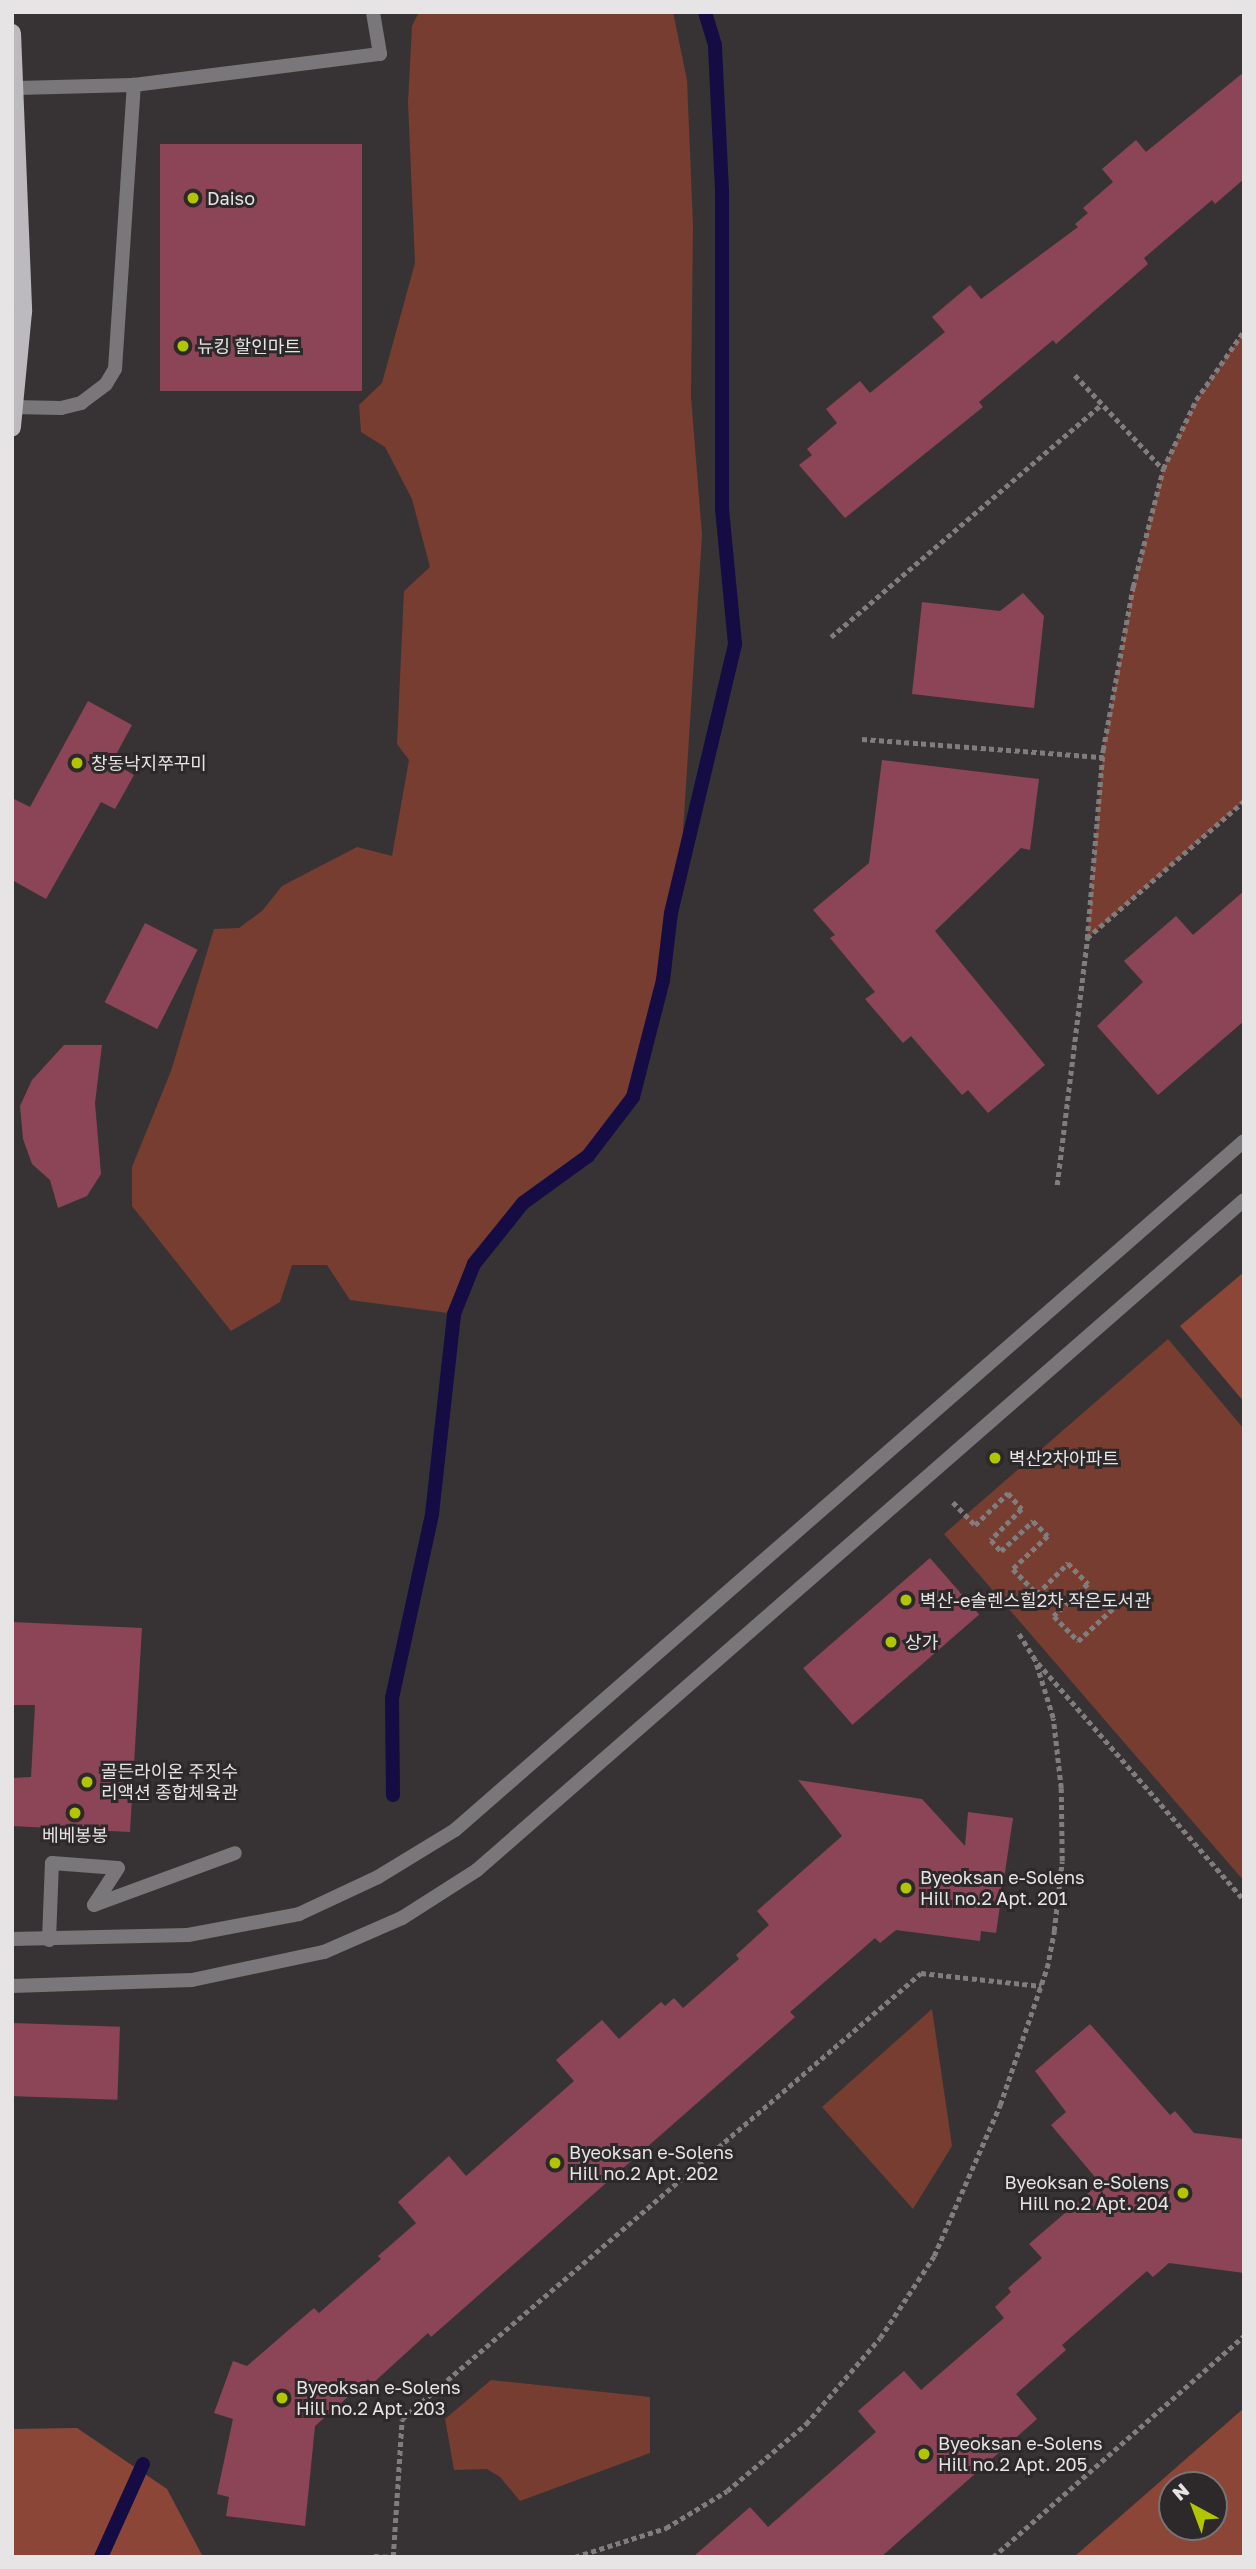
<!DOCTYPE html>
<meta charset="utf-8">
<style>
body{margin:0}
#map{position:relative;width:1256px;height:2569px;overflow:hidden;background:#373335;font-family:"Golos Text","Noto Sans KR",sans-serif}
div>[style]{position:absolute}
.green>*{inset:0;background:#773d31}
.forest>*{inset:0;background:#8c4637}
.stream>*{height:14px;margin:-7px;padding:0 7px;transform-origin:7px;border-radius:7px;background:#150c44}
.building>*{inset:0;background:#8c4557;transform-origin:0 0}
.path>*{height:4.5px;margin-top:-2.25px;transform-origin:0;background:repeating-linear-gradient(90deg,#807d7e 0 5px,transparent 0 8.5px)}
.service>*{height:14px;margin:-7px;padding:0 7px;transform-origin:7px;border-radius:7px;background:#79777a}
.minor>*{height:14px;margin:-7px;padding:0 7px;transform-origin:7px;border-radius:7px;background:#79777a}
.tertiary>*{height:14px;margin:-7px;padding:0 7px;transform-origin:7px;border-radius:7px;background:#79777a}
.primary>*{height:18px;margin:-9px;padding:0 9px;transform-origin:9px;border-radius:9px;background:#bcbabe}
.dots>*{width:19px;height:19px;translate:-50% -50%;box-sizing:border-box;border:4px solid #2d292b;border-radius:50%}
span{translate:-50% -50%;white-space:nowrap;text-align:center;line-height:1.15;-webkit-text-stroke:6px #2d292b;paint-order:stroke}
.poi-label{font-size:18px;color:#e6e4e5}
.left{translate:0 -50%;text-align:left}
.right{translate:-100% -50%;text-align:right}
.frame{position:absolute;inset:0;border:14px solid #e6e4e5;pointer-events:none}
.north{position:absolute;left:1158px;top:2471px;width:70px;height:70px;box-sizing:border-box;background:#2d292b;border:2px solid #777475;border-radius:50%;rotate:319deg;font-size:19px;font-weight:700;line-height:28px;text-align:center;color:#e6e4e5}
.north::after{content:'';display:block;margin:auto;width:24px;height:32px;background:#b1c500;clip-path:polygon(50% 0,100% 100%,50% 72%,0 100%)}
</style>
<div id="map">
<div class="green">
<div style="clip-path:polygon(419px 12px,673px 12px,687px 80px,693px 225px,691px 397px,702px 535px,682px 847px,666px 911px,657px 984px,628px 1094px,583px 1151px,517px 1201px,469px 1258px,448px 1313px,350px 1300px,327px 1265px,292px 1265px,280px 1302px,231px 1331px,132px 1206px,132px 1167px,171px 1071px,214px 929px,239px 928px,262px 911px,282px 886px,357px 847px,392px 856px,409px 760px,397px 744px,404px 591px,430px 567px,412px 499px,385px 447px,361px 432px,359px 405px,382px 383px,415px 263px,408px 102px,412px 26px)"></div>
<div style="clip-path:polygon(1244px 331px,1244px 801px,1087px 939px,1103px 750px,1133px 587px,1163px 469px,1196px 400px)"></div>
<div style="clip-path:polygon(1168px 1339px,1244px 1429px,1244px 1881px,944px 1534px)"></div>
<div style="clip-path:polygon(932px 2009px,952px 2146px,913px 2209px,822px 2107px)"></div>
<div style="clip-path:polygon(491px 2380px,650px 2397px,650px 2453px,520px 2501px,500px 2477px,487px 2469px,454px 2470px,445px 2419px)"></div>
</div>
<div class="forest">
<div style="clip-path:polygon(1244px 1272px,1244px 1402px,1180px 1326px)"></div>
<div style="clip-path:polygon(evenodd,1244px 2408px,1244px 2557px,1074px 2557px,1244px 2408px,1172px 2485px,1214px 2485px,1214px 2527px,1172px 2527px,1172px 2485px)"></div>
<div style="clip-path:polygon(77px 2428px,167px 2489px,203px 2557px,12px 2557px,12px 2429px)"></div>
</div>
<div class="stream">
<div style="left:393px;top:1795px;width:97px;rotate:-90.6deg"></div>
<div style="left:392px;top:1698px;width:188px;rotate:-77.7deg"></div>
<div style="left:432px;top:1514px;width:201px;rotate:-83.7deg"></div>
<div style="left:454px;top:1314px;width:54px;rotate:-68.2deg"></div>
<div style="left:474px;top:1264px;width:78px;rotate:-51.2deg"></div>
<div style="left:523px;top:1203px;width:80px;rotate:-35.9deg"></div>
<div style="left:588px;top:1156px;width:74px;rotate:-52.7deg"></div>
<div style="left:633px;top:1097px;width:121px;rotate:-75.6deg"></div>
<div style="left:663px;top:980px;width:67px;rotate:-83.2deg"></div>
<div style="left:671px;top:913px;width:277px;rotate:-76.6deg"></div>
<div style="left:735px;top:644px;width:136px;rotate:-95.5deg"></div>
<div style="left:722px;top:509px;width:319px;rotate:-90deg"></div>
<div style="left:722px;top:190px;width:145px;rotate:-92.8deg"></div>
<div style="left:715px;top:45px;width:34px;rotate:-107deg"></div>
<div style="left:101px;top:2557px;width:102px;rotate:-65.7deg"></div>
</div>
<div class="building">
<div style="clip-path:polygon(1244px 72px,1244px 179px,1215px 204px,1212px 200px,1144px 258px,1148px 264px,1056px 344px,1053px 340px,979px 402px,983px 407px,845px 518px,799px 465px,812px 455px,807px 449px,837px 423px,826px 409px,860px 381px,870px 393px,945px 332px,932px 317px,970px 285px,981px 299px,1078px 227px,1075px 224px,1088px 213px,1083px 208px,1113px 182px,1102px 169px,1136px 140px,1146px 152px)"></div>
<div style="left:362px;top:144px;width:247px;height:202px;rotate:90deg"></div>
<div style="clip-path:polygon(1023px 593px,1044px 616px,1034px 708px,912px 694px,922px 602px,1000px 611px)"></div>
<div style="clip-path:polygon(88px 701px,132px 725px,112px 762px,134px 775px,115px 809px,101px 802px,46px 899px,12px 880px,12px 798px,30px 807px)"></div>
<div style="clip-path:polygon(882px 760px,1039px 779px,1030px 850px,1021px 848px,935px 931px,1045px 1065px,988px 1113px,968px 1090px,962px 1095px,911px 1036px,903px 1043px,865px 999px,875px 992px,830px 938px,835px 935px,813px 910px,869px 863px)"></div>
<div style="clip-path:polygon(1244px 891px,1244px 1021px,1158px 1095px,1097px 1026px,1143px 982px,1124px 961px,1176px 916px,1193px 935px)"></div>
<div style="left:145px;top:923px;width:59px;height:89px;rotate:27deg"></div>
<div style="clip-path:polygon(64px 1045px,102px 1045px,95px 1103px,101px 1174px,87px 1196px,58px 1208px,50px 1180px,32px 1164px,23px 1139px,20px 1106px,32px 1080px)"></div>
<div style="left:930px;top:1558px;width:75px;height:168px;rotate:49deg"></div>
<div style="clip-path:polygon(12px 1622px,142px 1628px,130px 1832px,12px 1826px,12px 1778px,31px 1777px,35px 1705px,12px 1705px)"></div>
<div style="clip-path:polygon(798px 1780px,922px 1799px,965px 1846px,968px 1812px,1013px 1818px,996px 1933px,981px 1931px,980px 1941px,896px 1930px,880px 1943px,875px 1938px,790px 2012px,795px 2017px,431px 2337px,428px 2333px,372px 2384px,368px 2379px,315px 2426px,305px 2526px,226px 2516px,229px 2497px,217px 2494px,233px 2419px,214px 2413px,233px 2361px,247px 2366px,314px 2308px,319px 2313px,381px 2259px,378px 2256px,416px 2223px,398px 2202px,449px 2156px,466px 2176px,574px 2081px,556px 2060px,602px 2020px,619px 2039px,661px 2002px,665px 2006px,674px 1998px,683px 2008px,739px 1959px,736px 1955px,769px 1925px,757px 1911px,842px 1836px)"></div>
<div style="left:12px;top:2023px;width:108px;height:73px;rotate:2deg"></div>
<div style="clip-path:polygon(1090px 2024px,1170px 2115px,1175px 2111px,1194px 2133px,1244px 2139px,1244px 2273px,1169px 2263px,1153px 2277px,1147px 2271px,1062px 2345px,1066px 2350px,1016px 2394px,1037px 2419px,881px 2557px,693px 2557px,750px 2507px,768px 2527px,876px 2432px,858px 2411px,904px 2371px,921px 2390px,1004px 2318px,995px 2307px,1011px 2292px,1008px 2288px,1042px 2258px,1029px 2244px,1100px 2183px,1051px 2125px,1066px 2112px,1035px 2071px)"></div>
</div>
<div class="path">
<div style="left:1075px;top:375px;width:129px;rotate:46.9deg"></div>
<div style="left:831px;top:637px;width:356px;rotate:-40.7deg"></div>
<div style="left:862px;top:739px;width:242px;rotate:4.3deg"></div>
<div style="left:1087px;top:938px;width:208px;rotate:-41.1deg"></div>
<div style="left:1057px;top:1185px;width:248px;rotate:-83deg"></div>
<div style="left:1087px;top:939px;width:190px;rotate:-85.2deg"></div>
<div style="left:1103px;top:750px;width:166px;rotate:-79.6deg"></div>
<div style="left:1133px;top:587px;width:122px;rotate:-75.7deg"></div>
<div style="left:1163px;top:469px;width:76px;rotate:-64.4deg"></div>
<div style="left:1196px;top:400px;width:84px;rotate:-55.2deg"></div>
<div style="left:953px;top:1502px;width:32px;rotate:46deg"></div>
<div style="left:975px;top:1525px;width:46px;rotate:-44.1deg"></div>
<div style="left:1008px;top:1493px;width:21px;rotate:49deg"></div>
<div style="left:1022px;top:1509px;width:44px;rotate:135deg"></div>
<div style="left:991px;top:1540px;width:15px;rotate:48deg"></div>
<div style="left:1001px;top:1551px;width:44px;rotate:-43.2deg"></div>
<div style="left:1033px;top:1521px;width:21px;rotate:45deg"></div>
<div style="left:1048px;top:1536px;width:48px;rotate:136.7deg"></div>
<div style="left:1013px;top:1569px;width:35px;rotate:46deg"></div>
<div style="left:1037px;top:1594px;width:44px;rotate:-45deg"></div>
<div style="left:1068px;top:1563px;width:29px;rotate:46deg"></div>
<div style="left:1088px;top:1584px;width:47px;rotate:136.7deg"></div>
<div style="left:1054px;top:1616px;width:35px;rotate:46deg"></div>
<div style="left:1078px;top:1641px;width:57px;rotate:-42.9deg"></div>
<div style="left:1120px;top:1602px;width:28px;rotate:4deg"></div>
<div style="left:1038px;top:1663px;width:314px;rotate:49deg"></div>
<div style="left:374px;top:2556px;width:19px;rotate:3deg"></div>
<div style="left:393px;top:2557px;width:138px;rotate:-86.3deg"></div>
<div style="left:402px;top:2419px;width:684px;rotate:-40.67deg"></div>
<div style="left:921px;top:1973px;width:121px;rotate:6.2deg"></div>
<div style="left:575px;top:2557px;width:96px;rotate:-17.7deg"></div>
<div style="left:666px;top:2528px;width:71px;rotate:-31.2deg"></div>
<div style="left:727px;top:2491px;width:104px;rotate:-40.3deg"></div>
<div style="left:806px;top:2424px;width:113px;rotate:-49.3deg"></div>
<div style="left:880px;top:2338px;width:98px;rotate:-56.6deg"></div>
<div style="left:934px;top:2256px;width:165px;rotate:-66.4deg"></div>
<div style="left:1000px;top:2105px;width:145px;rotate:-71.1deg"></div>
<div style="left:1047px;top:1968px;width:38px;rotate:-79deg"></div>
<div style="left:1054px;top:1931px;width:70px;rotate:-83.5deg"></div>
<div style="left:1062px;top:1861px;width:73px;rotate:-90.8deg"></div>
<div style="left:1061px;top:1788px;width:70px;rotate:-96.5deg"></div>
<div style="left:1053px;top:1718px;width:61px;rotate:-107.2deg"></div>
<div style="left:1035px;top:1660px;width:34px;rotate:-122deg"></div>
<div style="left:993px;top:2557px;width:334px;rotate:-41.4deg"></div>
</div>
<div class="service">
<div style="left:17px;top:88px;width:117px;rotate:-1.5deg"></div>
<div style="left:12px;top:407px;width:49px;rotate:1.2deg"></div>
<div style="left:61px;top:408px;width:21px;rotate:-14deg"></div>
<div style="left:81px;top:403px;width:31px;rotate:-37deg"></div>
<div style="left:106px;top:384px;width:17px;rotate:-59deg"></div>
<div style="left:115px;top:369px;width:285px;rotate:-86.2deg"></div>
<div style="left:134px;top:85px;width:248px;rotate:-7.2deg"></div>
<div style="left:380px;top:54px;width:43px;rotate:-99.5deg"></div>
</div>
<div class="minor">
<div style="left:49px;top:1940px;width:77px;rotate:-87.8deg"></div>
<div style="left:52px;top:1863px;width:66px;rotate:4.3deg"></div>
<div style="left:118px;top:1868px;width:44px;rotate:123deg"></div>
<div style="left:94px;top:1905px;width:150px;rotate:-20.2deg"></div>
</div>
<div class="tertiary">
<div style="left:12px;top:1939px;width:176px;rotate:-1.3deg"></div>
<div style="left:188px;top:1935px;width:113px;rotate:-10.7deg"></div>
<div style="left:299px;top:1914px;width:87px;rotate:-25.1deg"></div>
<div style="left:378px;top:1877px;width:90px;rotate:-31.4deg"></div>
<div style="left:455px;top:1830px;width:1047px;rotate:-41.13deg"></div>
<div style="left:12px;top:1986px;width:180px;rotate:-1.9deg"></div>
<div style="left:192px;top:1980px;width:135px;rotate:-12deg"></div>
<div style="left:324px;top:1952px;width:85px;rotate:-23.6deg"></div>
<div style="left:402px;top:1918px;width:89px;rotate:-32.6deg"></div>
<div style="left:477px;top:1870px;width:1018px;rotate:-41.14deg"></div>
</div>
<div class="primary">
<div style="left:12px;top:33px;width:279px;rotate:87.7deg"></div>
<div style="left:23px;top:312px;width:116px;rotate:95.5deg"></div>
</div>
<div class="dots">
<div style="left:193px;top:198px;background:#b1c500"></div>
<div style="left:183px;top:346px;background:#b1c500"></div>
<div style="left:77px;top:763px;background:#b1c500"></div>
<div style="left:995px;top:1458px;background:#b1c500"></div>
<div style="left:906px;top:1600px;background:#b1c500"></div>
<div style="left:891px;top:1642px;background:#b1c500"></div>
<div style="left:87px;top:1782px;background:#b1c500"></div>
<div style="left:75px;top:1813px;background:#b1c500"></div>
<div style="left:906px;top:1888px;background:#b1c500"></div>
<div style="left:555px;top:2163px;background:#b1c500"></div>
<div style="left:1183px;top:2193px;background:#b1c500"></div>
<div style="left:282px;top:2398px;background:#b1c500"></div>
<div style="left:924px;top:2454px;background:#b1c500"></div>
</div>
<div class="poi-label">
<span class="left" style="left:207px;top:198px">Daiso</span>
<span class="left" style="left:197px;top:346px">뉴킹 할인마트</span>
<span class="left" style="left:91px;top:763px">창동낙지쭈꾸미</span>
<span class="left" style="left:1009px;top:1458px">벽산2차아파트</span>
<span class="left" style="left:920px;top:1600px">벽산-e솔렌스힐2차 작은도서관</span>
<span class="left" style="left:905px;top:1642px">상가</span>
<span class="left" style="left:101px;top:1782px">골든라이온 주짓수<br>리액션 종합체육관</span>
<span style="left:75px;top:1835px">베베봉봉</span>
<span class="left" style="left:920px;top:1888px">Byeoksan e-Solens<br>Hill no.2 Apt. 201</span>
<span class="left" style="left:569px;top:2163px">Byeoksan e-Solens<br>Hill no.2 Apt. 202</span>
<span class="right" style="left:1169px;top:2193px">Byeoksan e-Solens<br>Hill no.2 Apt. 204</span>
<span class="left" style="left:296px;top:2398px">Byeoksan e-Solens<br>Hill no.2 Apt. 203</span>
<span class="left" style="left:938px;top:2454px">Byeoksan e-Solens<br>Hill no.2 Apt. 205</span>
</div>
<div class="frame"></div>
<div class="north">N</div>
</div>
